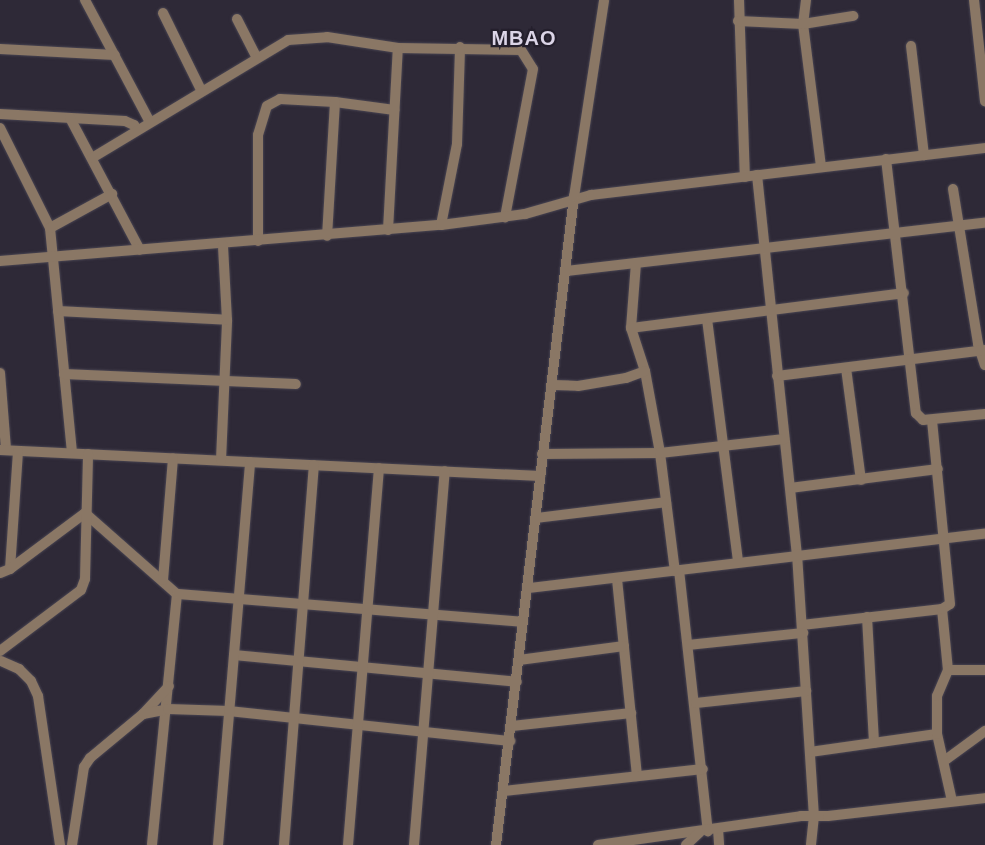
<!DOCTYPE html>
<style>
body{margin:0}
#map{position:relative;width:985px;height:845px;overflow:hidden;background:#2e2937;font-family:Arial,sans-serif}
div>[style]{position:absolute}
.roads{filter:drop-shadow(0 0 1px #494552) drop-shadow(0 0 1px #494552)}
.minor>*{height:10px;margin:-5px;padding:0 5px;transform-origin:5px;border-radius:5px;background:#8a7765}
span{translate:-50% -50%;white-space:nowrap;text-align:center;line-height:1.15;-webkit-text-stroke:4.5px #241f2c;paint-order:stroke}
.district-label{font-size:20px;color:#dcd5e7;font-weight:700;letter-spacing:1px}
</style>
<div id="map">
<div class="roads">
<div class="minor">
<div style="left:85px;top:0;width:138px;rotate:62deg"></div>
<div style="left:739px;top:0;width:177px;rotate:88.1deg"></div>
<div style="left:806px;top:0;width:24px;rotate:97deg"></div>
<div style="left:803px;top:24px;width:144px;rotate:82.8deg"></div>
<div style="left:974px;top:0;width:102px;rotate:83.8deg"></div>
<div style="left:163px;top:13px;width:86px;rotate:63.7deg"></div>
<div style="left:237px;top:19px;width:44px;rotate:62.9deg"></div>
<div style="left:738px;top:21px;width:65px;rotate:2.6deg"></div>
<div style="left:803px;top:24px;width:51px;rotate:-9.1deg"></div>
<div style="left:911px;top:46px;width:110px;rotate:83.2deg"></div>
<div style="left:0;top:49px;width:115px;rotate:3deg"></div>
<div style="left:335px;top:102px;width:60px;rotate:7.7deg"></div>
<div style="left:0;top:114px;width:125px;rotate:3.2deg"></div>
<div style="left:125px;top:121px;width:10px;rotate:24deg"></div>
<div style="left:134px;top:125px;width:6px;rotate:59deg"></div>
<div style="left:70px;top:118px;width:149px;rotate:62.1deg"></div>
<div style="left:0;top:128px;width:112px;rotate:63.4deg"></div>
<div style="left:50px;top:228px;width:226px;rotate:84.4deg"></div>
<div style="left:92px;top:158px;width:229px;rotate:-31deg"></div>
<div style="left:288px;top:40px;width:39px;rotate:-4deg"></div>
<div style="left:327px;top:37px;width:72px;rotate:8.8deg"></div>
<div style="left:398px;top:48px;width:123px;rotate:0.9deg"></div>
<div style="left:521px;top:50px;width:22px;rotate:58deg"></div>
<div style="left:533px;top:69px;width:151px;rotate:100.7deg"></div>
<div style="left:886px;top:159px;width:256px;rotate:83.3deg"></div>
<div style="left:916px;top:413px;width:10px;rotate:45deg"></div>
<div style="left:923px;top:420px;width:62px;rotate:-5.5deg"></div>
<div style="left:757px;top:175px;width:381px;rotate:84deg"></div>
<div style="left:797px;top:554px;width:263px;rotate:86.3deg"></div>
<div style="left:814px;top:816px;width:29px;rotate:96deg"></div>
<div style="left:953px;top:189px;width:157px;rotate:80.8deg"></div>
<div style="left:978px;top:344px;width:22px;rotate:72deg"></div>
<div style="left:441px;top:225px;width:83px;rotate:-78.8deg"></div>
<div style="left:457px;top:144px;width:97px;rotate:-88.2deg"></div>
<div style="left:50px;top:228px;width:71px;rotate:-28.7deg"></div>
<div style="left:388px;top:230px;width:182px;rotate:-86.9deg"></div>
<div style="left:258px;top:241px;width:106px;rotate:-90deg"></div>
<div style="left:258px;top:135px;width:30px;rotate:-73deg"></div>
<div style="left:267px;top:106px;width:15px;rotate:-28deg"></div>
<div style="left:280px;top:99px;width:55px;rotate:3.1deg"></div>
<div style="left:335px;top:102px;width:134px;rotate:93.4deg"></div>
<div style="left:0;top:261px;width:442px;rotate:-4.7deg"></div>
<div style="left:441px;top:225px;width:85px;rotate:-7.5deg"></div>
<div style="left:525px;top:214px;width:69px;rotate:-16.1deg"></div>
<div style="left:591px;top:195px;width:397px;rotate:-6.8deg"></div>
<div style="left:636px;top:263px;width:65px;rotate:94.4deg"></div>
<div style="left:631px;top:328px;width:45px;rotate:72deg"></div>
<div style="left:645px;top:371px;width:83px;rotate:79.6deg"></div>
<div style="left:660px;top:453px;width:119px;rotate:82.8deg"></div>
<div style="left:567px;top:271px;width:421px;rotate:-6.6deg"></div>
<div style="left:58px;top:311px;width:169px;rotate:3deg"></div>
<div style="left:707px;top:319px;width:245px;rotate:82.7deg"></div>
<div style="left:631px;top:328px;width:275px;rotate:-7.3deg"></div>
<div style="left:846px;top:368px;width:113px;rotate:82.4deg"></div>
<div style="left:0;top:373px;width:77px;rotate:85.5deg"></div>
<div style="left:64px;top:374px;width:232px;rotate:2.5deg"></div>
<div style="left:777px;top:376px;width:210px;rotate:-7.1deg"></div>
<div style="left:553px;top:385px;width:25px;rotate:2deg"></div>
<div style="left:578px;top:386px;width:49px;rotate:-9.5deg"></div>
<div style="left:626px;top:378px;width:20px;rotate:-20deg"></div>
<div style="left:0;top:450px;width:541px;rotate:2.76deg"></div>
<div style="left:542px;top:454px;width:118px;rotate:-0.5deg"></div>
<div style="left:660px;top:453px;width:125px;rotate:-6.4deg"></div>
<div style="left:221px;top:460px;width:140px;rotate:-87.5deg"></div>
<div style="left:227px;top:320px;width:75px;rotate:-93.1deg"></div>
<div style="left:790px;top:488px;width:149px;rotate:-7.3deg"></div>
<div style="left:85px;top:513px;width:123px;rotate:41.4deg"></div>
<div style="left:177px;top:594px;width:252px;rotate:95.7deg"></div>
<div style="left:536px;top:518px;width:131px;rotate:-7deg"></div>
<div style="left:10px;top:569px;width:118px;rotate:-86.1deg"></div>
<div style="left:679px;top:570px;width:263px;rotate:83.7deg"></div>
<div style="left:0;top:573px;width:11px;rotate:-22deg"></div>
<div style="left:10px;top:569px;width:94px;rotate:-36.7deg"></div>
<div style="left:617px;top:579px;width:198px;rotate:84.2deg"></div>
<div style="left:163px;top:580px;width:122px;rotate:-85.3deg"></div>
<div style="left:529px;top:588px;width:459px;rotate:-6.8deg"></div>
<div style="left:177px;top:594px;width:347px;rotate:4.6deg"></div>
<div style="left:942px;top:609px;width:61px;rotate:84.4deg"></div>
<div style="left:867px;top:617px;width:126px;rotate:86.8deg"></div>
<div style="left:802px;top:625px;width:141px;rotate:-6.5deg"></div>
<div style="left:942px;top:609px;width:9px;rotate:-32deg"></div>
<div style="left:950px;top:604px;width:185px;rotate:-95.6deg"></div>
<div style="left:688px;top:645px;width:116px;rotate:-6deg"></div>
<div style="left:0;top:651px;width:101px;rotate:-37deg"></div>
<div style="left:81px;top:590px;width:12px;rotate:-70deg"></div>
<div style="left:85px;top:579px;width:125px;rotate:-88.6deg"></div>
<div style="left:234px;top:655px;width:284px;rotate:5.4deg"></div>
<div style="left:519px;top:660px;width:106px;rotate:-7.6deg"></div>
<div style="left:1px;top:661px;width:20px;rotate:24deg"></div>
<div style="left:19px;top:669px;width:17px;rotate:45deg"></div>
<div style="left:31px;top:681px;width:17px;rotate:65deg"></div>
<div style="left:38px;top:696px;width:151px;rotate:81.6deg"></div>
<div style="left:696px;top:703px;width:111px;rotate:-6.2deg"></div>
<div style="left:143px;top:714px;width:38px;rotate:-47deg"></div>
<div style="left:512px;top:726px;width:120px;rotate:-6.2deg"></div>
<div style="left:810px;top:752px;width:128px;rotate:-8.1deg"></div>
<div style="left:944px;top:761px;width:51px;rotate:-36.2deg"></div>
<div style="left:504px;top:791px;width:200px;rotate:-6.3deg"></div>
<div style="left:952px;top:801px;width:69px;rotate:-102.6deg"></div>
<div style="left:937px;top:734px;width:38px;rotate:-90deg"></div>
<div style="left:937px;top:696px;width:28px;rotate:-67deg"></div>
<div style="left:948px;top:670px;width:37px"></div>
<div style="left:718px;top:829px;width:16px;rotate:86deg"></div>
<div style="left:72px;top:845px;width:79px;rotate:-81.3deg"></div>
<div style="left:84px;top:767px;width:11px;rotate:-56deg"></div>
<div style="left:90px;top:758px;width:69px;rotate:-39.7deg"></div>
<div style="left:143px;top:714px;width:25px;rotate:-11deg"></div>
<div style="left:168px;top:709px;width:61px;rotate:1.9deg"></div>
<div style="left:229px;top:711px;width:283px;rotate:6.1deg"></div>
<div style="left:218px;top:845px;width:384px;rotate:-85.2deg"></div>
<div style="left:284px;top:845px;width:381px;rotate:-85.5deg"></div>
<div style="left:348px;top:845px;width:378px;rotate:-85.3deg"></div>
<div style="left:414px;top:845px;width:375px;rotate:-85.3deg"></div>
<div style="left:496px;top:845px;width:653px;rotate:-83.14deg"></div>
<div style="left:574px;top:197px;width:199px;rotate:-81.3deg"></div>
<div style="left:598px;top:845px;width:205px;rotate:-8.1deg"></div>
<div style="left:801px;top:816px;width:27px"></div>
<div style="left:828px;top:816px;width:158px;rotate:-6.5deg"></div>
<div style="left:686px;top:845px;width:19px;rotate:-43deg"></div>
</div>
</div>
<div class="district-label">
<span style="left:524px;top:38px">MBAO</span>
</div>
</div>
